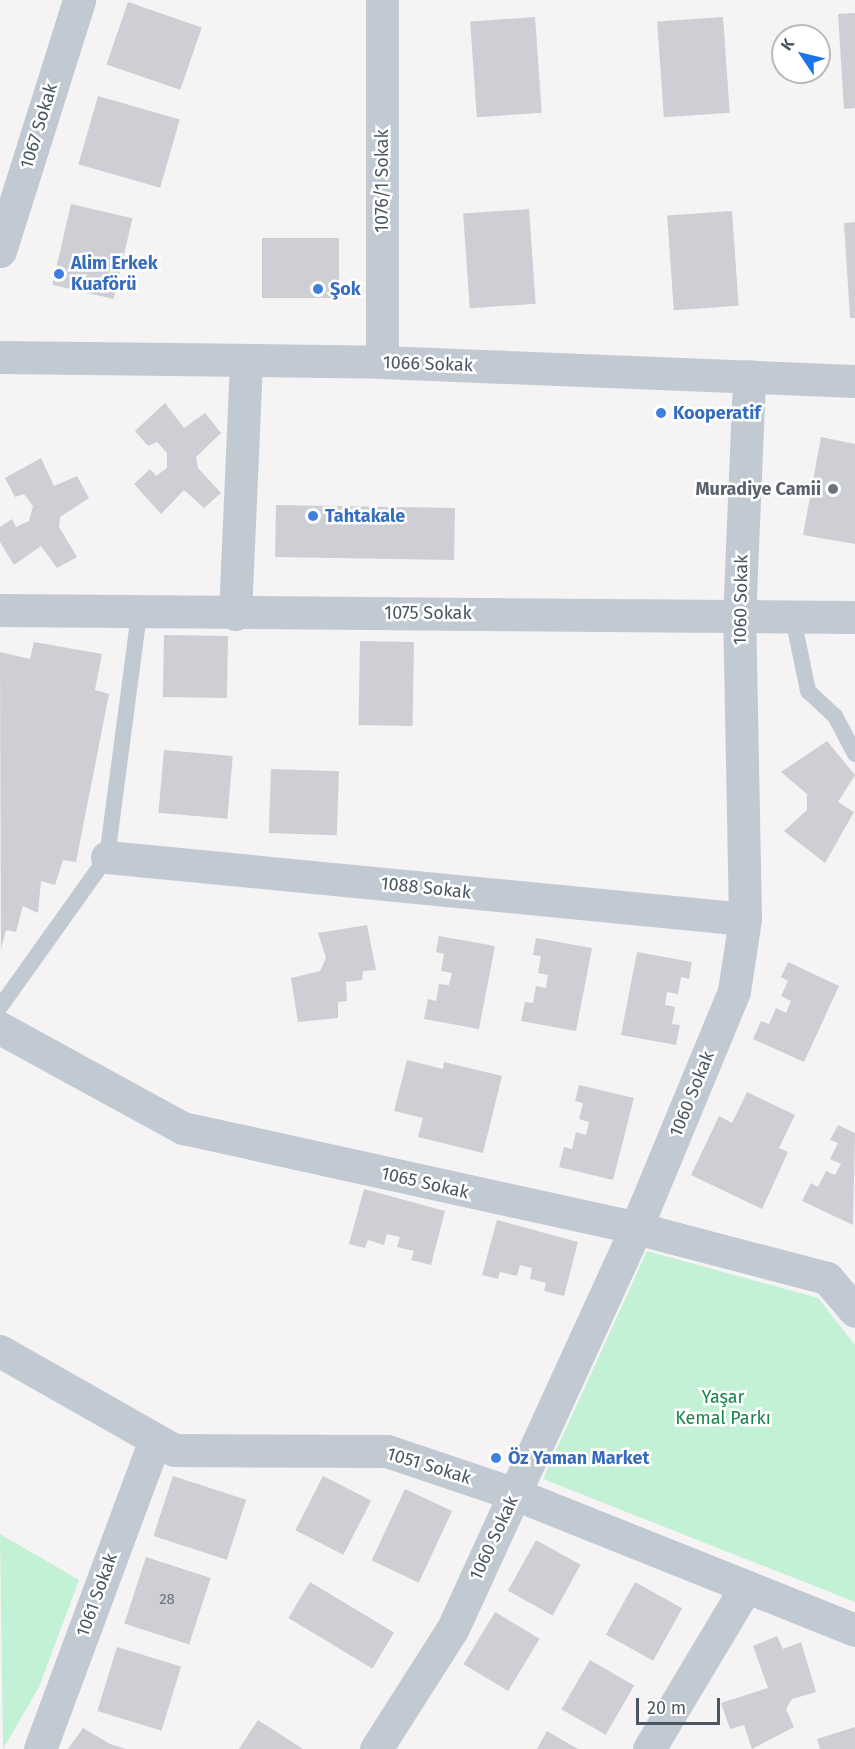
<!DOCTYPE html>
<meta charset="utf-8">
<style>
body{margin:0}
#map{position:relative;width:855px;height:1749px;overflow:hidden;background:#f5f3f3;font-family:"Fira Sans",sans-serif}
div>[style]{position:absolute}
.green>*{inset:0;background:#c3f1d5}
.building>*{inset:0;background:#cdcfd5;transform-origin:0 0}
.service>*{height:16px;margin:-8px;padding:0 8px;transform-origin:8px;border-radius:8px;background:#c1cad2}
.minor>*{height:33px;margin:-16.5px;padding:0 16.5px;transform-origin:16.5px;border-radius:16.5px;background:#c1cad2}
.dots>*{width:16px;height:16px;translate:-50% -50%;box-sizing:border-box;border:3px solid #fff;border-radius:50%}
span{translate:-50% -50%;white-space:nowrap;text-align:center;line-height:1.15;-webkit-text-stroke:5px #fff;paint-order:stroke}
.number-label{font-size:15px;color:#6b747e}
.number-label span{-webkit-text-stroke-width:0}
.street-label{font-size:18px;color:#4a5661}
.shop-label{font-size:18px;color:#366cbe;font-weight:700}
.left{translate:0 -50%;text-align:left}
.worship-label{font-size:18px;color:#5b616d;font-weight:700}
.right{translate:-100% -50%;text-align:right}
.park-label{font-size:18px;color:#17864f}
.north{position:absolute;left:771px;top:24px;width:60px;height:60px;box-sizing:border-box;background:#fff;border:2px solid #b7bbc0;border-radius:50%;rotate:305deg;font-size:16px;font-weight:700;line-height:24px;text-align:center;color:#4a5661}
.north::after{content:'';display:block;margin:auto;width:21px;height:27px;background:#1a73e8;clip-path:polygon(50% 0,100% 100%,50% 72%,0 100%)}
.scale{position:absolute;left:636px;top:1698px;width:84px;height:27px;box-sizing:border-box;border:3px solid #4a5661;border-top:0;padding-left:8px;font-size:18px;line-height:21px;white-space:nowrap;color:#4a5661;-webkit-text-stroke:4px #fff;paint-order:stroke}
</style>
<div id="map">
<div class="green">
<div style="clip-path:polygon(647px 1251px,818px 1298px,855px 1345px,855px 1602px,543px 1479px)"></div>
<div style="clip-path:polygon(0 1534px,79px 1580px,39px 1687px,3px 1749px)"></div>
</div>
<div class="building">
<div style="left:128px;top:2px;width:78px;height:66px;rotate:19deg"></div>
<div style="clip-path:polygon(855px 13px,855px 108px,844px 109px,838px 14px)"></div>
<div style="left:535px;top:17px;width:96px;height:65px;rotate:86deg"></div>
<div style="left:723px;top:17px;width:96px;height:66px;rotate:86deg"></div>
<div style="left:98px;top:96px;width:85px;height:71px;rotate:16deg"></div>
<div style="left:71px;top:204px;width:63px;height:83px;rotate:13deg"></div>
<div style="left:529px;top:209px;width:95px;height:66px;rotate:86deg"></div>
<div style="left:732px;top:211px;width:95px;height:65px;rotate:86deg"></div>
<div style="clip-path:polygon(855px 222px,855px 318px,850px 318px,844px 223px)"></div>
<div style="left:262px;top:238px;width:77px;height:60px"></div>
<div style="clip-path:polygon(165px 403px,184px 428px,205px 413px,221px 433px,196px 457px,198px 468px,221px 493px,204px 508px,184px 490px,161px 514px,134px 484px,150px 469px,156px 476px,167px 468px,167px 453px,157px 442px,148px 446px,135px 431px)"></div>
<div style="clip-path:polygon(821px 437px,855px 444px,855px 544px,803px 535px)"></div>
<div style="clip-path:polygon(41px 458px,54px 486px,77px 476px,89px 498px,60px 517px,59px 527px,77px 557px,57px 568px,41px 546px,14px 565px,0 542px,0 527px,12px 519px,16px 527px,29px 521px,33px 506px,24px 494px,15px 497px,5px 478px)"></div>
<div style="left:276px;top:505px;width:179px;height:52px;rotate:1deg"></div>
<div style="left:164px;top:635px;width:64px;height:62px;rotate:1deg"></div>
<div style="left:360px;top:641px;width:54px;height:84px;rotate:1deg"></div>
<div style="clip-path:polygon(34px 642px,102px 654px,95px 690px,109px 694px,76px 862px,63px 860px,55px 885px,41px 881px,38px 913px,23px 906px,16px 932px,6px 930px,1px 949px,0 652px,30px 659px)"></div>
<div style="clip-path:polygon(827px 741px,855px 775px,838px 802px,854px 812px,825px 863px,784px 831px,807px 810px,807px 794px,781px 772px)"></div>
<div style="left:164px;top:750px;width:69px;height:63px;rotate:5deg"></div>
<div style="left:271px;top:769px;width:68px;height:64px;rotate:2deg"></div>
<div style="clip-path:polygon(367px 925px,376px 970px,363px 971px,362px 980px,346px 982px,347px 1001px,338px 1002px,338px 1018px,298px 1022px,291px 978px,320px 971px,326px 958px,318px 933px)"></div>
<div style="clip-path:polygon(439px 936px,495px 946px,479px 1029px,424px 1019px,428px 999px,436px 1001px,439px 984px,449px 985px,452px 973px,441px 971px,444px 954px,436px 952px)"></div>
<div style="clip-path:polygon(536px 938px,592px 948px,576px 1031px,521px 1021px,525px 1002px,533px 1003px,536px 986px,546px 988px,548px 975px,538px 973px,541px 956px,533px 955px)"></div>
<div style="clip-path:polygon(637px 952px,692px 962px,689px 979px,681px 977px,678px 994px,667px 992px,665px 1005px,675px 1007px,672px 1024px,680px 1025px,676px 1045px,621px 1035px)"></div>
<div style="clip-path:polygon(788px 962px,839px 986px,804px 1062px,753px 1039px,761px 1021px,769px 1024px,776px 1008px,786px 1013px,791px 1001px,781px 996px,788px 981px,781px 977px)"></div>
<div style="clip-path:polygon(407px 1060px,443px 1069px,444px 1062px,502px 1076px,483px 1153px,418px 1137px,423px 1118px,394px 1111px)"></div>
<div style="clip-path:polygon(579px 1085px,634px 1098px,613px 1180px,559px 1167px,564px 1147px,572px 1149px,576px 1132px,586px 1135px,589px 1122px,579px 1119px,583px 1103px,575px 1101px)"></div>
<div style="clip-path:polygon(747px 1092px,795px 1115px,779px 1148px,788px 1152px,762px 1209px,691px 1175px,719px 1116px,732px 1123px)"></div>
<div style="clip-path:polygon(838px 1125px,855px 1133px,853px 1225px,802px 1201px,811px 1183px,818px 1187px,826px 1171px,835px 1175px,841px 1164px,830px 1159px,838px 1143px,830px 1140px)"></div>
<div style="clip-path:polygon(364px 1189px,445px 1211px,431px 1265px,411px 1260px,414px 1251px,397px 1247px,400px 1237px,387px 1234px,384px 1245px,368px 1240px,365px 1248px,349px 1244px)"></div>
<div style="clip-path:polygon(497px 1220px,578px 1242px,564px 1296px,544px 1291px,546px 1283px,530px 1279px,532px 1268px,520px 1265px,517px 1276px,500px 1272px,498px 1279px,482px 1275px)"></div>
<div style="left:173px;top:1476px;width:77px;height:63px;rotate:18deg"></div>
<div style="left:323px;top:1476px;width:54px;height:61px;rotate:27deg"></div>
<div style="left:405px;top:1489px;width:52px;height:79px;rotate:25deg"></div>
<div style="left:536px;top:1540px;width:51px;height:58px;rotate:29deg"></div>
<div style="left:146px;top:1557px;width:68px;height:70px;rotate:18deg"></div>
<div style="left:310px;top:1582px;width:98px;height:42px;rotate:31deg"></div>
<div style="left:635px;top:1582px;width:54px;height:60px;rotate:29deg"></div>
<div style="left:495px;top:1612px;width:52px;height:61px;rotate:31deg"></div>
<div style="clip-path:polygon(777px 1636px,783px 1649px,801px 1642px,816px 1692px,792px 1699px,786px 1709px,794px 1727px,752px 1749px,744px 1725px,730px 1729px,721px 1703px,768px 1688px,753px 1646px)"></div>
<div style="left:117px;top:1647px;width:67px;height:67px;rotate:17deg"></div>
<div style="left:590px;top:1660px;width:51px;height:57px;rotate:30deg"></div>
<div style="clip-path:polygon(258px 1720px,303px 1749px,239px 1749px)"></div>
<div style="clip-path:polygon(855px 1727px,855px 1749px,820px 1749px,817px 1739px)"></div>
<div style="clip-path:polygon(83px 1728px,110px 1744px,126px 1749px,68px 1749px)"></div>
<div style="clip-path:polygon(547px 1731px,578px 1749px,537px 1749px)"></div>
</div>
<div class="service">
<div style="left:793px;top:618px;width:75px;rotate:78.4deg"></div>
<div style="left:808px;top:691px;width:37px;rotate:43deg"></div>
<div style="left:835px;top:716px;width:43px;rotate:62.2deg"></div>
<div style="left:0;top:1007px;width:184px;rotate:-54.5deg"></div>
<div style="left:107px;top:857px;width:245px;rotate:-82.5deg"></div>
</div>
<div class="minor">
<div style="left:0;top:251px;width:263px;rotate:-72.5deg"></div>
<div style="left:0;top:357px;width:382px;rotate:0.7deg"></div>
<div style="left:382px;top:362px;width:473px;rotate:2.3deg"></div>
<div style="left:382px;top:362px;width:362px;rotate:-90deg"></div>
<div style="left:0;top:610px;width:855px;rotate:0.47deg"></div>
<div style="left:235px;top:614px;width:253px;rotate:-87.5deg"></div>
<div style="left:107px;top:857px;width:641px;rotate:5.55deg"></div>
<div style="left:0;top:1028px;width:209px;rotate:28.7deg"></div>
<div style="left:183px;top:1128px;width:464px;rotate:12.4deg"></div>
<div style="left:636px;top:1228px;width:197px;rotate:14.7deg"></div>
<div style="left:827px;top:1278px;width:43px;rotate:49.7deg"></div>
<div style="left:0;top:1351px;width:200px;rotate:29.6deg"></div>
<div style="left:174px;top:1450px;width:213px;rotate:0.3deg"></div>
<div style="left:387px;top:1451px;width:135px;rotate:18.6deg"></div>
<div style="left:515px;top:1494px;width:366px;rotate:21.8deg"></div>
<div style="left:40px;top:1749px;width:330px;rotate:-69.6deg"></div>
<div style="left:376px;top:1749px;width:143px;rotate:-57.5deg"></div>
<div style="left:453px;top:1628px;width:440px;rotate:-65.4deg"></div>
<div style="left:636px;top:1228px;width:256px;rotate:-67.5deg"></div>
<div style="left:734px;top:991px;width:73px;rotate:-81.3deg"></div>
<div style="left:745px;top:919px;width:300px;rotate:-91.1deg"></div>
<div style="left:739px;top:619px;width:243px;rotate:-87.6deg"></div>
<div style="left:649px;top:1749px;width:189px;rotate:-59.1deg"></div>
</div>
<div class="dots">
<div style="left:59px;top:274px;background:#3f7fe0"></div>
<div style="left:318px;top:289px;background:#3f7fe0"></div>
<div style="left:661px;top:413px;background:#3f7fe0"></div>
<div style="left:833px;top:489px;background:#6b7280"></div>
<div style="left:313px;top:516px;background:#3f7fe0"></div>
<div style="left:496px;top:1458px;background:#3f7fe0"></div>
</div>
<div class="number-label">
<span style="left:167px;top:1600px">28</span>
</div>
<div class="street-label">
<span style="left:39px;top:126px;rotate:-73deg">1067 Sokak</span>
<span style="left:382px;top:181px;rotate:-90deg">1076/1 Sokak</span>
<span style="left:428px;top:364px;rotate:2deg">1066 Sokak</span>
<span style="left:741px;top:600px;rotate:-89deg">1060 Sokak</span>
<span style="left:428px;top:613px">1075 Sokak</span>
<span style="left:426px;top:888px;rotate:6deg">1088 Sokak</span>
<span style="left:692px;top:1094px;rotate:-68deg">1060 Sokak</span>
<span style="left:425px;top:1183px;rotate:13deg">1065 Sokak</span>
<span style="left:429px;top:1466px;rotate:17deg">1051 Sokak</span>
<span style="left:494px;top:1538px;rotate:-65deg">1060 Sokak</span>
<span style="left:97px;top:1595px;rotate:-70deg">1061 Sokak</span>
</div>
<div class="shop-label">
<span class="left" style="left:71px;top:274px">Alim Erkek<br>Kuaförü</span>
<span class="left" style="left:330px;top:289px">Şok</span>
<span class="left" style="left:673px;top:413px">Kooperatif</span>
<span class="left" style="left:325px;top:516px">Tahtakale</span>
<span class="left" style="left:508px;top:1458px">Öz Yaman Market</span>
</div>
<div class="worship-label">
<span class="right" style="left:821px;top:489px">Muradiye Camii</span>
</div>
<div class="park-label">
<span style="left:723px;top:1408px">Yaşar<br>Kemal Parkı</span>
</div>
<div class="north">K</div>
<div class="scale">20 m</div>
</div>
